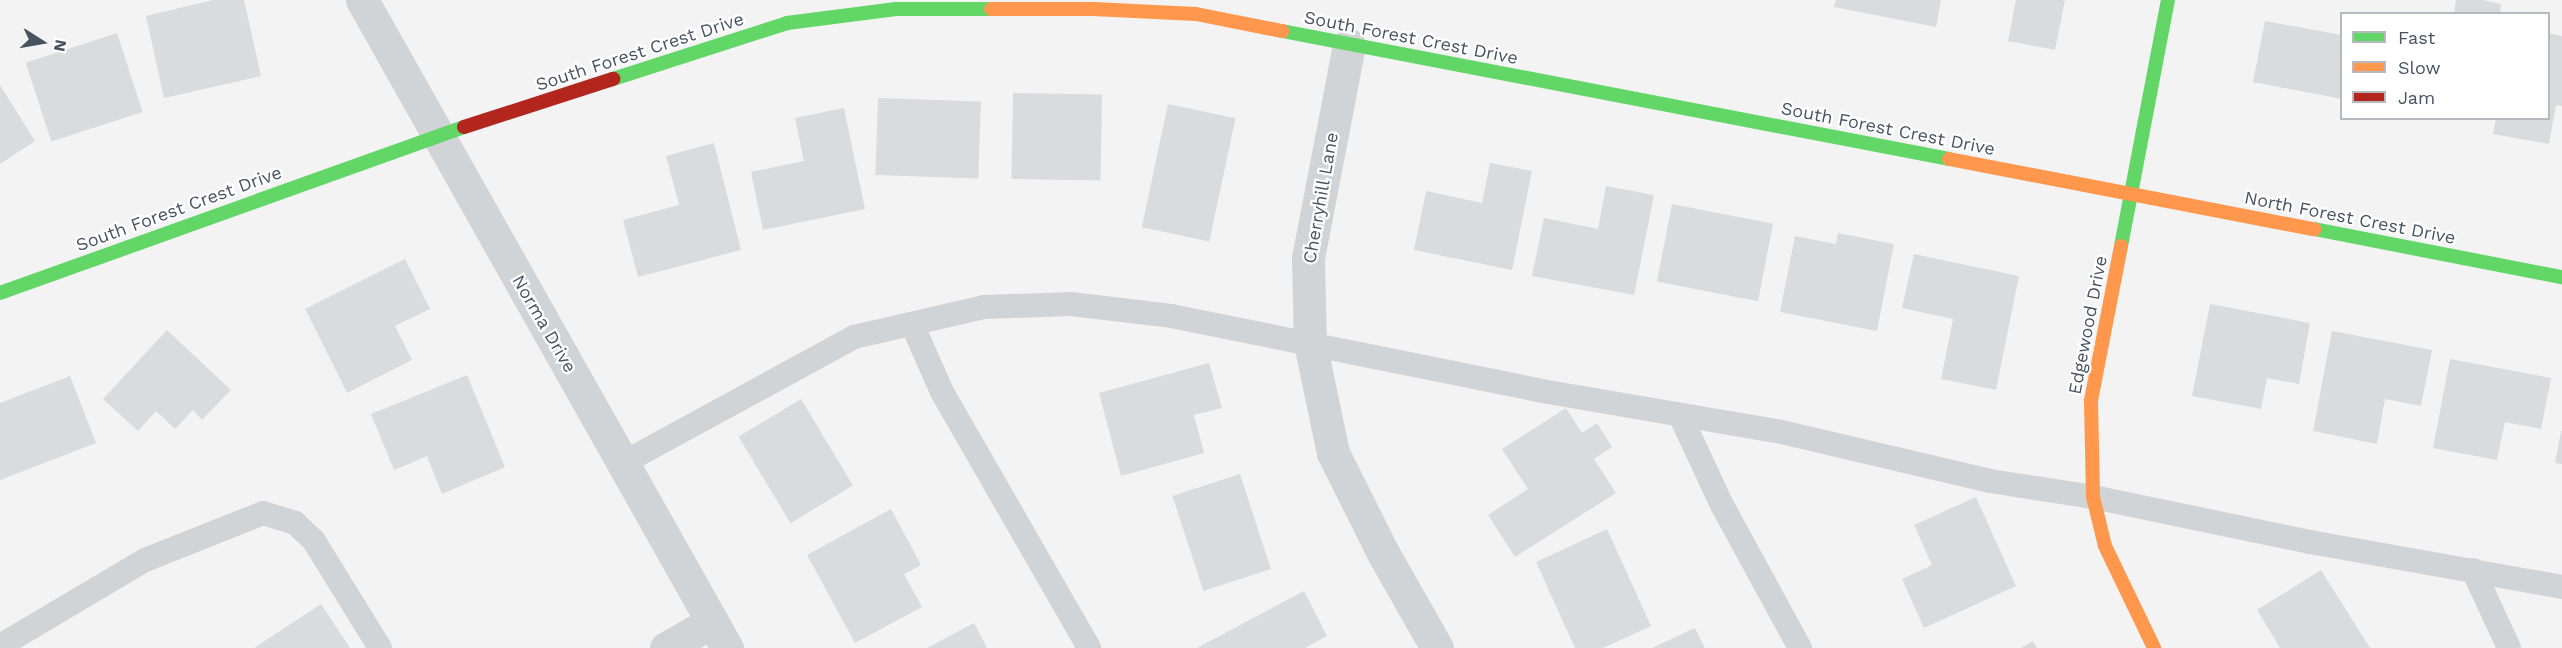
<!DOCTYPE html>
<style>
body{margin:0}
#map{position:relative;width:2562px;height:648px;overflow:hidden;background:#f3f3f3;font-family:"Work Sans",sans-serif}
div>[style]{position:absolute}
.building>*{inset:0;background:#dadbdd;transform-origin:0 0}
.lane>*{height:24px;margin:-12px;padding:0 12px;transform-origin:12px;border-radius:12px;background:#d1d4d7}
.street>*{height:33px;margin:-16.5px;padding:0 16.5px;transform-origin:16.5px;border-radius:16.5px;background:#d1d4d7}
.fast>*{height:14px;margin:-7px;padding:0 7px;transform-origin:7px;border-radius:7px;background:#63d668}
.slow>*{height:14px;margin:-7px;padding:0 7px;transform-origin:7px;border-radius:7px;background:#ff974d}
.jam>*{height:14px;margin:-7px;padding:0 7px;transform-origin:7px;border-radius:7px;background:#b3261e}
span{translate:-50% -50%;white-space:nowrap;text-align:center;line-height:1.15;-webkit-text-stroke:4.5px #fff;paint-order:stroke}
.street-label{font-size:18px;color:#485362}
.legend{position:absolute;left:2340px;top:12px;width:210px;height:108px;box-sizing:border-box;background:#fff;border:2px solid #b6bac0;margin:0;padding:8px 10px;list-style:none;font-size:18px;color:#485362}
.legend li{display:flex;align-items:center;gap:12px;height:30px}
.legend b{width:30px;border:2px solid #b6bac0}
.north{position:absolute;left:12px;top:12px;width:60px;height:60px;-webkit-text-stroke:4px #fff;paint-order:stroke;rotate:101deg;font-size:16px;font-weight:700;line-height:24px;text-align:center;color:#485362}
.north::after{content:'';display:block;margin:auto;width:21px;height:27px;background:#485362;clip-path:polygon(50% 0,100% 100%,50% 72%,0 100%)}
</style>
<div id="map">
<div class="building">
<div style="clip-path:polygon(213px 0,244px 0,261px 76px,164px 98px,146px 16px)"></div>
<div style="clip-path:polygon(1836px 0,1941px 0,1936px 27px,1834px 7px)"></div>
<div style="clip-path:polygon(2016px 0,2065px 0,2055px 50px,2008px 41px)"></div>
<div style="clip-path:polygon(2456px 0,2483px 0,2501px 4px,2500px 14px,2454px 14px)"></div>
<div style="clip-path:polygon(2265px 21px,2342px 35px,2342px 99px,2253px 82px)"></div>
<div style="left:117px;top:33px;width:83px;height:96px;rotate:72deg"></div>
<div style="clip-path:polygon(2548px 33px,2562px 36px,2562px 106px,2556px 105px,2549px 144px,2493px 134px,2496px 118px,2548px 118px)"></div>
<div style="clip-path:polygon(0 85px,35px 141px,0 164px)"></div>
<div style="left:1013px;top:93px;width:89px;height:86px;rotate:1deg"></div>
<div style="left:878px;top:98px;width:103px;height:77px;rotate:2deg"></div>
<div style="left:1168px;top:104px;width:69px;height:126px;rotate:12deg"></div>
<div style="clip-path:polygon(844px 108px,865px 209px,763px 230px,751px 172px,804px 161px,795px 118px)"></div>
<div style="clip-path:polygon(714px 143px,741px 250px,638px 277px,623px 220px,679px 205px,666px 156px)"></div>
<div style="clip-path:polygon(1490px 163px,1532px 171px,1512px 270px,1414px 250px,1426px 191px,1482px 203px)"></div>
<div style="clip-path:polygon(1606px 186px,1654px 195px,1634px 295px,1532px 276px,1544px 218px,1598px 229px)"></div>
<div style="left:1672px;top:204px;width:103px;height:79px;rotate:11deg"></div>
<div style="clip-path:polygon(1838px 233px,1894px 244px,1877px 331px,1780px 312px,1795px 236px,1836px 244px)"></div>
<div style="clip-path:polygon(1914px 254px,2019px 276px,1996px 390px,1941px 379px,1953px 319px,1902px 308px)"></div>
<div style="clip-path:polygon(405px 259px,430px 309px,395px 326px,412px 360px,347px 393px,305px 309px)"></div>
<div style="clip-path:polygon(2210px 304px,2310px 323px,2299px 384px,2267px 378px,2261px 409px,2192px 396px)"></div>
<div style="clip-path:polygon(167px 330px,231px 390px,202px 420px,193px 410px,175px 429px,156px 411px,138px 431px,103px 399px)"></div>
<div style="clip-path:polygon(2332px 331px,2432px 350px,2421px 406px,2385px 399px,2377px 444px,2313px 431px)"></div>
<div style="clip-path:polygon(2450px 359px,2551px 378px,2541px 429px,2505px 422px,2497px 460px,2433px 448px)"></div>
<div style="clip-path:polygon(1209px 363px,1222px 408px,1194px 415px,1204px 453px,1121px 476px,1099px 393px)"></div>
<div style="clip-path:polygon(467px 375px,505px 467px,442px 494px,427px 456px,394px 470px,371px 414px)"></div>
<div style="clip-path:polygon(70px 376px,96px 443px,0 480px,0 403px)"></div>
<div style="left:801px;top:399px;width:101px;height:73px;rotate:59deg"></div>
<div style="clip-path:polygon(1566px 408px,1582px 433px,1597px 423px,1612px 447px,1594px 459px,1616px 493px,1515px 557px,1488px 515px,1528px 489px,1502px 449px)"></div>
<div style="clip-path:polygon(2561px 431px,2562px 431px,2562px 464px,2555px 463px)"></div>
<div style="left:1240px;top:474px;width:100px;height:71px;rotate:72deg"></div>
<div style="clip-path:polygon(1976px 497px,2016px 586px,1924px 628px,1902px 579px,1932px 565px,1914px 525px)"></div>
<div style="clip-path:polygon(891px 509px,921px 565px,904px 574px,922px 607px,855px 643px,807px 555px)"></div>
<div style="clip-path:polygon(1607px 529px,1651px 626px,1603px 648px,1575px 648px,1536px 562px)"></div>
<div style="clip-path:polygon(2321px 570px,2370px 648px,2280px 648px,2257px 610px)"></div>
<div style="clip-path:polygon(1304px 591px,1327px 636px,1305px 648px,1197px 648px)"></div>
<div style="clip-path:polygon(321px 604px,350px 648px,254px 648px)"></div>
<div style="clip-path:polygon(974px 623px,987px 648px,927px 648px)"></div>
<div style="clip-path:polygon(1695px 628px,1705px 648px,1652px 648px)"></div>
<div style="clip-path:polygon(2033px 641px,2037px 648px,2021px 648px)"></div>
</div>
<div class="lane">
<div style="left:912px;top:324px;width:74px;rotate:66.2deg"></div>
<div style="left:942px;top:392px;width:295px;rotate:60.1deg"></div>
<div style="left:1680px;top:415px;width:99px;rotate:65deg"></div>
<div style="left:1722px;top:505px;width:163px;rotate:61.4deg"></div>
<div style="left:623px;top:463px;width:263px;rotate:-28.6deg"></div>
<div style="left:854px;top:337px;width:133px;rotate:-13deg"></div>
<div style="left:984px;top:307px;width:87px;rotate:-2deg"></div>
<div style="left:1071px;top:304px;width:101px;rotate:6.8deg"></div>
<div style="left:1171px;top:316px;width:379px;rotate:11.4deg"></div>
<div style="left:1542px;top:391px;width:238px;rotate:9.7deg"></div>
<div style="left:1777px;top:431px;width:219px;rotate:13.2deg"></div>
<div style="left:1990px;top:481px;width:104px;rotate:8.8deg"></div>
<div style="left:2093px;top:497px;width:222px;rotate:11.7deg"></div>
<div style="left:2310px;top:542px;width:256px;rotate:10.1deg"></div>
<div style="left:2473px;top:570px;width:86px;rotate:65.2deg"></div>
<div style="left:0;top:646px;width:169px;rotate:-30.7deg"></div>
<div style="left:145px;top:560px;width:127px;rotate:-21.7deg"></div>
<div style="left:263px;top:513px;width:34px;rotate:17deg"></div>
<div style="left:295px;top:523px;width:26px;rotate:43deg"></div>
<div style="left:314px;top:541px;width:126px;rotate:58.3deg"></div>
</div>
<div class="street">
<div style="left:362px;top:0;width:744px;rotate:60.61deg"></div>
<div style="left:1349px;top:45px;width:217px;rotate:100.9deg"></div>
<div style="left:1308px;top:258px;width:85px;rotate:88.7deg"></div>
<div style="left:1310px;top:343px;width:112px;rotate:78.2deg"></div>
<div style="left:1333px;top:453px;width:112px;rotate:63.4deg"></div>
<div style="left:1383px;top:553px;width:109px;rotate:60.4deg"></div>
<div style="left:666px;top:648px;width:53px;rotate:-29.5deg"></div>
</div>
<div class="fast">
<div style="left:1282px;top:31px;width:679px;rotate:10.86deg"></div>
<div style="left:613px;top:79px;width:183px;rotate:-17.8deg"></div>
<div style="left:787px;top:23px;width:110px;rotate:-7.3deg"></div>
<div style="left:896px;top:9px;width:95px"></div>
<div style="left:2314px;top:229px;width:253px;rotate:11deg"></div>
<div style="left:2121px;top:246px;width:250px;rotate:-79.2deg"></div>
<div style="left:0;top:293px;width:493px;rotate:-19.7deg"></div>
</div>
<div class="slow">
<div style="left:991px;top:9px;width:102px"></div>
<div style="left:1093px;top:9px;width:103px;rotate:2.8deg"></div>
<div style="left:1196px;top:14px;width:88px;rotate:11.2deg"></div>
<div style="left:1949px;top:159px;width:372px;rotate:10.9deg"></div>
<div style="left:2121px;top:246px;width:158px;rotate:101deg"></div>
<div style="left:2091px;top:401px;width:96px;rotate:88.8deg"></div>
<div style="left:2093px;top:497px;width:50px;rotate:76.2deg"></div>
<div style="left:2105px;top:546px;width:113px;rotate:64.3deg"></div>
</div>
<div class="jam">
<div style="left:464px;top:127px;width:157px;rotate:-17.9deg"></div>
</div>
<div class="street-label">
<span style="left:1411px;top:38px;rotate:11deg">South Forest Crest Drive</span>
<span style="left:640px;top:52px;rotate:-18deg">South Forest Crest Drive</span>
<span style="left:1888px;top:129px;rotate:11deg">South Forest Crest Drive</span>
<span style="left:1321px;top:198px;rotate:-80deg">Cherryhill Lane</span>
<span style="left:179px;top:209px;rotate:-20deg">South Forest Crest Drive</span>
<span style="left:2350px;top:218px;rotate:11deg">North Forest Crest Drive</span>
<span style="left:544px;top:324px;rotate:60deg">Norma Drive</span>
<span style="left:2088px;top:325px;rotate:-79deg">Edgewood Drive</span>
</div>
<ul class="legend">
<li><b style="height:8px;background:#63d668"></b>Fast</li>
<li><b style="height:8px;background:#ff974d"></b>Slow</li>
<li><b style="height:8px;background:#b3261e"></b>Jam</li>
</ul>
<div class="north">N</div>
</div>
